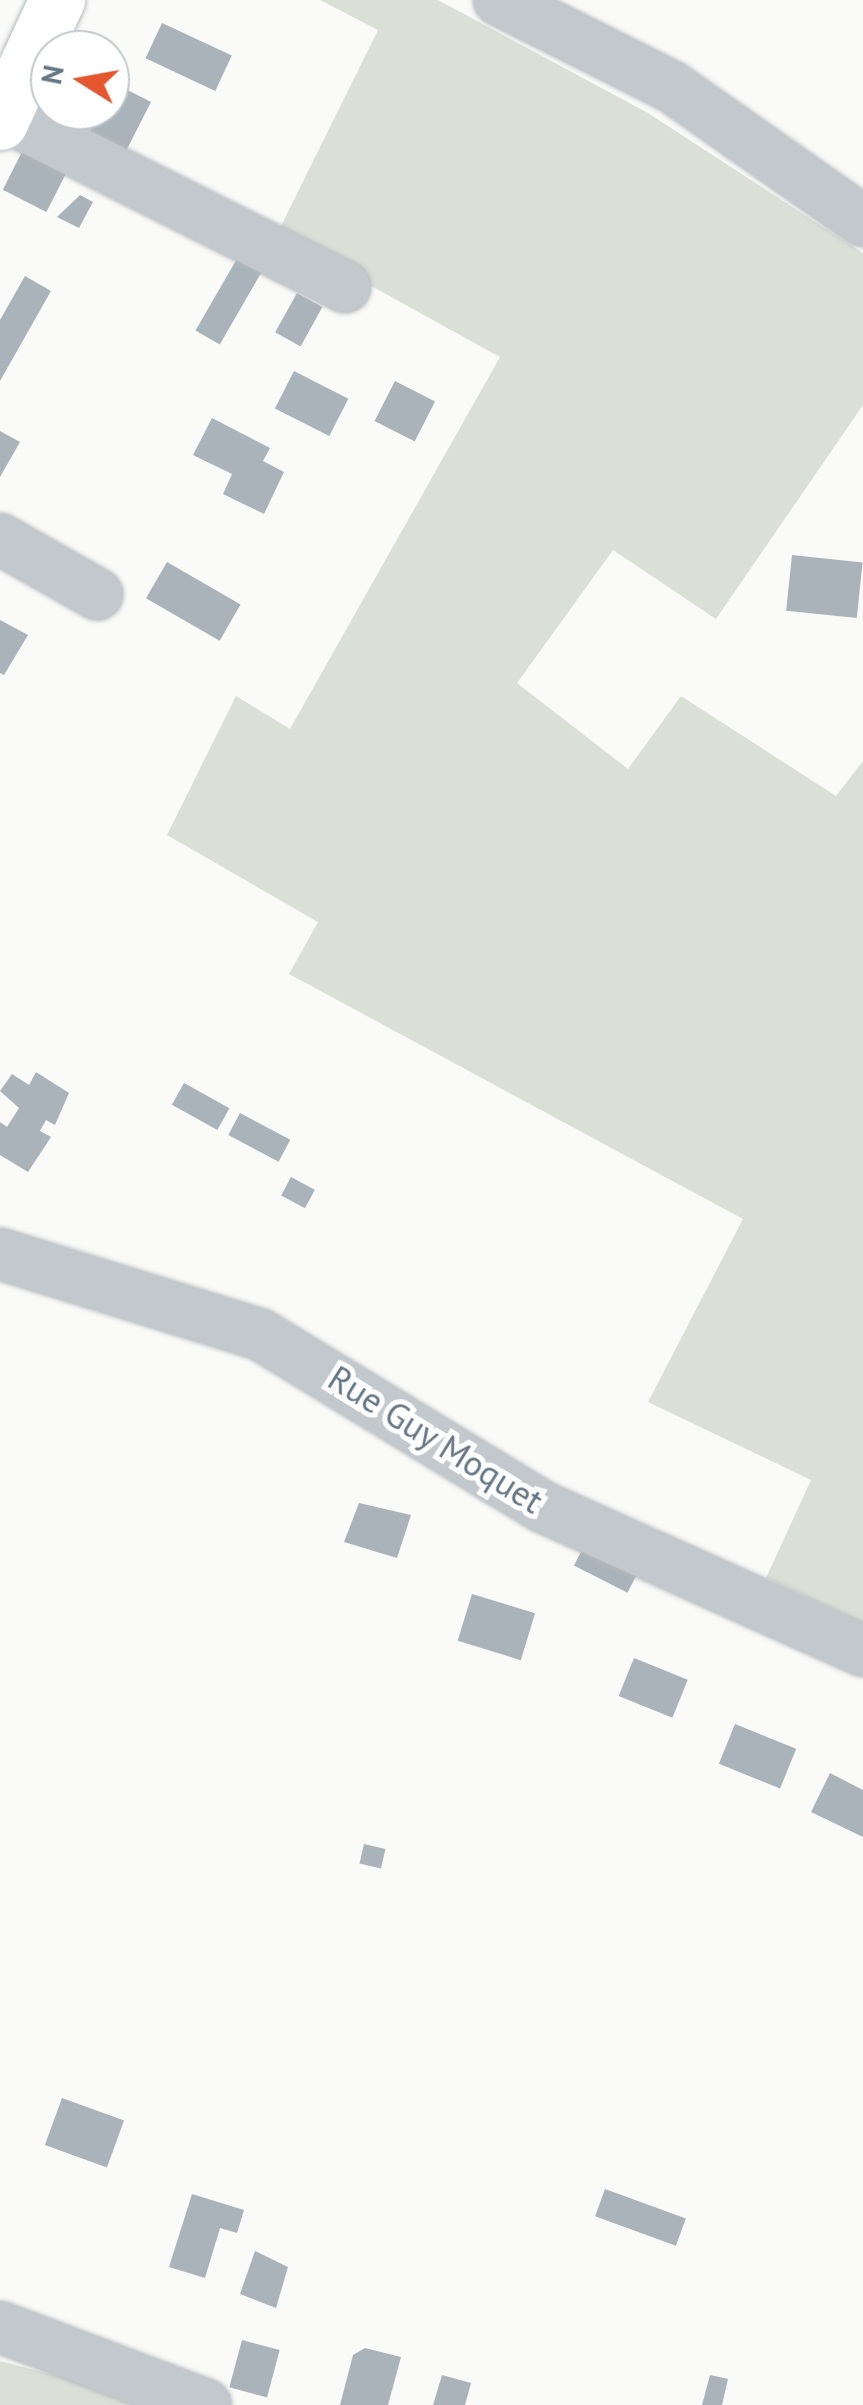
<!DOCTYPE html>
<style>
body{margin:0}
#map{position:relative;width:863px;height:2405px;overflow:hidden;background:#fafaf8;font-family:"PT Sans",sans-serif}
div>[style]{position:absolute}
.green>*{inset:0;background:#dadfd7}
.building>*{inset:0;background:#aab3b9;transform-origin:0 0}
.roads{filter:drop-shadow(0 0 2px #b5babe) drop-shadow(0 0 2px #b5babe)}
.minor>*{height:50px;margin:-25px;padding:0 25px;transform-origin:25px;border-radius:25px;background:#c3c8cc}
.major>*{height:55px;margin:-27.5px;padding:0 27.5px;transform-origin:27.5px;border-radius:27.5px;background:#fff}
span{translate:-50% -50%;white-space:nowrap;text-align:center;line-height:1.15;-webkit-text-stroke:10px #fff;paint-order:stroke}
.street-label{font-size:35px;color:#657683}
.north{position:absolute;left:30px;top:30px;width:100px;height:100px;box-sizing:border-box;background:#fff;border:2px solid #c1c8cd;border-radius:50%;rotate:281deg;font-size:28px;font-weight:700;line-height:40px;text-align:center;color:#657683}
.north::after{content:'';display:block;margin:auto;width:35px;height:45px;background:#e4572e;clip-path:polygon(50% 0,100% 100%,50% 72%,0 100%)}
</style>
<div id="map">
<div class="green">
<div style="clip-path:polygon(320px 0,438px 0,648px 113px,863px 253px,863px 405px,716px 619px,613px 550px,517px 683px,628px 769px,681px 696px,836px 796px,863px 761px,863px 1623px,766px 1578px,811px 1480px,648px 1402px,743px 1219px,289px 974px,318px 922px,167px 835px,236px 696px,290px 729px,500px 357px,277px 234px,378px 30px)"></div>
<div style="clip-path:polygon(0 2361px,168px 2405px,0 2405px)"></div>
</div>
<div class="building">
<div style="left:162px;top:23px;width:77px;height:39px;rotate:25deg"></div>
<div style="clip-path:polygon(114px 83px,151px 102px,125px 153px,88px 135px,100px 110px,110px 110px)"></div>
<div style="left:25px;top:146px;width:49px;height:49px;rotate:27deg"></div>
<div style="clip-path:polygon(80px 195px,93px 202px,79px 228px,57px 217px)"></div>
<div style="left:242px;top:250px;width:28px;height:93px;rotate:30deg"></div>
<div style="clip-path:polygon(25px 276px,51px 291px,0 381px,0 320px)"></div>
<div style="left:297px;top:293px;width:29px;height:45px;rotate:29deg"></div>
<div style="left:294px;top:371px;width:61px;height:42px;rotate:27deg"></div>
<div style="left:395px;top:381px;width:45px;height:45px;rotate:27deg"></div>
<div style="clip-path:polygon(212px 418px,270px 448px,263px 461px,284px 472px,264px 514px,223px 494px,232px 474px,193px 455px)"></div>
<div style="clip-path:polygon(0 431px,20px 442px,0 477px)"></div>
<div style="left:792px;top:555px;width:71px;height:56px;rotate:6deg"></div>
<div style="left:167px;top:562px;width:85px;height:42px;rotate:30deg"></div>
<div style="clip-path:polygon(0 620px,28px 635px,4px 675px,0 673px)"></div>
<div style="clip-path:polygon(36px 1072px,69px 1093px,55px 1125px,46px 1120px,40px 1131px,51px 1137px,28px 1172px,0 1155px,0 1122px,7px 1127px,19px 1108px,0 1091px,12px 1074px,29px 1085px)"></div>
<div style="left:184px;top:1083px;width:52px;height:25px;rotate:29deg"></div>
<div style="left:240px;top:1113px;width:57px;height:25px;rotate:28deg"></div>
<div style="left:291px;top:1177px;width:27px;height:21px;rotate:28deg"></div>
<div style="clip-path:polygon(359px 1503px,411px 1515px,397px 1558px,344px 1542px)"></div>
<div style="left:584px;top:1546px;width:60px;height:22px;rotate:27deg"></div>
<div style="left:472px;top:1594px;width:66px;height:49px;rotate:17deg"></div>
<div style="left:634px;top:1658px;width:58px;height:41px;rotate:22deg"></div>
<div style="left:735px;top:1724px;width:66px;height:43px;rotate:22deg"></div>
<div style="clip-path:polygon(830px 1773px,863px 1790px,863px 1837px,811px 1812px)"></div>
<div style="left:364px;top:1844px;width:22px;height:20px;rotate:13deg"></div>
<div style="left:62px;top:2098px;width:66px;height:50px;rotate:20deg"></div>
<div style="left:605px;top:2189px;width:86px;height:29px;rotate:20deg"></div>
<div style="clip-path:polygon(192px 2194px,244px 2210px,237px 2233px,220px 2228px,205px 2278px,169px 2267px)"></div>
<div style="clip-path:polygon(255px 2251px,288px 2267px,276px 2308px,240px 2294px)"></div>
<div style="left:242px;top:2340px;width:39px;height:49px;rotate:15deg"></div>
<div style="clip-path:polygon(365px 2348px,401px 2357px,388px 2405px,340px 2405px,353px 2355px)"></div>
<div style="clip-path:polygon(442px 2375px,471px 2383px,465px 2405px,433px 2405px)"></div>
<div style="clip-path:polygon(710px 2375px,728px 2379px,722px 2405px,702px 2405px)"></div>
</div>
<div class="roads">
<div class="minor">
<div style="left:499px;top:0;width:194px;rotate:26.7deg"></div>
<div style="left:672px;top:87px;width:233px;rotate:35.1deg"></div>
<div style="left:3px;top:115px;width:383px;rotate:26.7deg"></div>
<div style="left:0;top:539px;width:112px;rotate:29.6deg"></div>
<div style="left:0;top:1254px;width:273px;rotate:17.2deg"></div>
<div style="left:261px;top:1335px;width:330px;rotate:31.4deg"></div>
<div style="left:543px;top:1507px;width:351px;rotate:24.2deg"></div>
<div style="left:0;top:2327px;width:220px;rotate:20.7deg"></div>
</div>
<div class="major">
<div style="left:0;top:122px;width:135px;rotate:-65deg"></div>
</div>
</div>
<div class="street-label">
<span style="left:436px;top:1439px;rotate:32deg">Rue Guy Moquet</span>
</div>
<div class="north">N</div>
</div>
